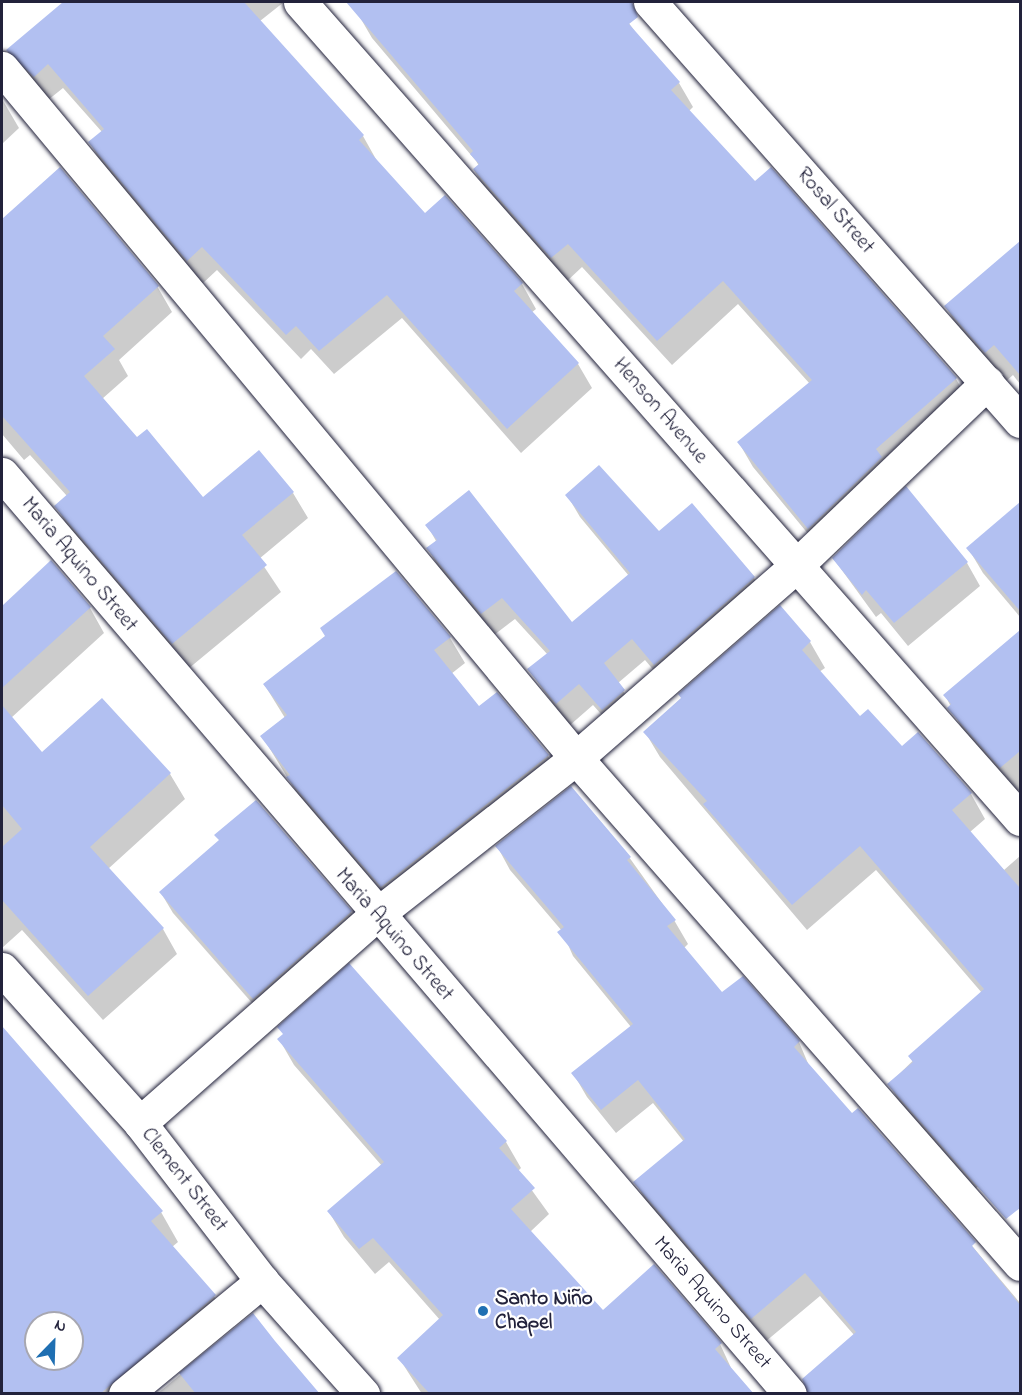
<!DOCTYPE html>
<meta charset="utf-8">
<style>
body{margin:0}
#map{position:relative;width:1022px;height:1395px;overflow:hidden;background:#fff;font-family:"Indie Flower",sans-serif}
div>[style]{position:absolute}
.shadow>*{inset:0;background:#0003}
.building>*{inset:0;background:#b2c0f1}
.roads{filter:drop-shadow(0 0 2px #22223b) drop-shadow(0 0 2px #22223b)}
.minor>*{height:33px;margin:-16.5px;padding:0 16.5px;transform-origin:16.5px;border-radius:16.5px;background:#fff}
.dots>*{width:16px;height:16px;translate:-50% -50%;box-sizing:border-box;border:3px solid #fff;border-radius:50%}
span{translate:-50% -50%;white-space:nowrap;text-align:center;line-height:1.15;-webkit-text-stroke:4.5px #fff;paint-order:stroke}
.street-label{font-size:21px;color:#22223b}
.poi-label{font-size:21px;color:#22223b;font-weight:700}
.left{translate:0 -50%;text-align:left}
.frame{position:absolute;inset:0;border:3px solid #22223b;pointer-events:none}
.north{position:absolute;left:24px;top:1311px;width:60px;height:60px;box-sizing:border-box;background:#fff;border:2px solid #a7a7b1;border-radius:50%;rotate:23deg;font-size:16px;font-weight:700;line-height:24px;text-align:center;color:#22223b}
.north::after{content:'';display:block;margin:auto;width:21px;height:27px;background:#1f6fb2;clip-path:polygon(50% 0,100% 100%,50% 72%,0 100%)}
</style>
<div id="map">
<div class="shadow">
<div style="clip-path:polygon(67px 2px,284px 2px,260px 21px,363px 136px,377px 161px,425px 215px,445px 197px,522px 284px,536px 309px,531px 313px,578px 364px,592px 388px,521px 453px,402px 318px,334px 374px,311px 349px,301px 359px,217px 270px,202px 284px,104px 167px,90px 143px,102px 132px,63px 88px,48px 100px,22px 75px,8px 50px)"></div>
<div style="clip-path:polygon(351px 2px,614px 2px,643px 43px,679px 83px,693px 107px,689px 111px,755px 184px,956px 379px,970px 403px,823px 552px,753px 467px,739px 443px,810px 384px,738px 304px,672px 365px,582px 267px,566px 282px,488px 194px,474px 170px,479px 166px,476px 161px,372px 38px)"></div>
<div style="clip-path:polygon(2px 99px,19px 128px,2px 144px)"></div>
<div style="clip-path:polygon(60px 169px,157px 286px,172px 312px,119px 360px,128px 376px,102px 399px,136px 440px,203px 499px,293px 493px,308px 518px,259px 559px,281px 592px,188px 669px,71px 532px,56px 506px,67px 496px,30px 455px,24px 460px,2px 434px,2px 221px)"></div>
<div style="clip-path:polygon(1020px 243px,1020px 384px,1013px 375px,1004px 383px,964px 338px,946px 307px)"></div>
<div style="clip-path:polygon(567px 495px,754px 578px,767px 600px,667px 686px,645px 660px,618px 683px,637px 713px,616px 731px,593px 705px,569px 726px,529px 670px,548px 655px,515px 619px,494px 635px,441px 571px,428px 549px,436px 541px,427px 525px,571px 624px,629px 576px,580px 517px)"></div>
<div style="clip-path:polygon(1020px 504px,1020px 617px,983px 573px,968px 548px)"></div>
<div style="clip-path:polygon(833px 558px,967px 563px,980px 586px,908px 646px,881px 613px,876px 617px)"></div>
<div style="clip-path:polygon(51px 563px,90px 608px,104px 633px,11px 718px,42px 754px,170px 774px,185px 799px,108px 869px,163px 929px,177px 954px,103px 1020px,22px 930px,2px 948px,2px 643px,5px 641px,2px 608px)"></div>
<div style="clip-path:polygon(396px 573px,450px 638px,465px 663px,451px 674px,479px 709px,497px 694px,548px 756px,563px 782px,396px 912px,303px 803px,262px 736px,285px 718px,264px 684px,326px 637px)"></div>
<div style="clip-path:polygon(780px 607px,810px 642px,825px 668px,819px 672px,860px 718px,971px 794px,985px 819px,970px 832px,1004px 870px,1020px 856px,1020px 1210px,990px 1177px,974px 1190px,903px 1109px,889px 1084px,982px 993px,876px 870px,807px 930px,660px 757px,645px 732px)"></div>
<div style="clip-path:polygon(1020px 632px,1020px 789px,1016px 793px,964px 733px,945px 695px)"></div>
<div style="clip-path:polygon(497px 846px,629px 857px,674px 920px,688px 944px,684px 948px,722px 994px,799px 1042px,810px 1068px,852px 1115px,858px 1110px,1020px 1303px,1020px 1394px,814px 1394px,854px 1335px,820px 1296px,765px 1342px,649px 1206px,635px 1182px,684px 1142px,653px 1103px,616px 1133px,587px 1097px,573px 1073px,631px 1027px,573px 956px,562px 931px,510px 870px)"></div>
<div style="clip-path:polygon(161px 893px,351px 912px,363px 933px,266px 1019px,173px 913px)"></div>
<div style="clip-path:polygon(349px 966px,506px 1142px,521px 1168px,518px 1171px,549px 1214px,530px 1232px,603px 1312px,720px 1344px,733px 1372px,752px 1394px,422px 1394px,399px 1358px,440px 1320px,389px 1262px,375px 1274px,344px 1237px,329px 1212px,382px 1166px,294px 1065px,279px 1039px)"></div>
<div style="clip-path:polygon(evenodd,2px 1028px,161px 1212px,178px 1242px,172px 1247px,214px 1296px,231px 1326px,121px 1383px,109px 1394px,2px 1394px,2px 1028px,36px 1323px,72px 1323px,72px 1359px,36px 1359px,36px 1323px)"></div>
<div style="clip-path:polygon(252px 1315px,317px 1394px,157px 1394px)"></div>
</div>
<div class="building">
<div style="clip-path:polygon(63px 2px,244px 2px,364px 135px,359px 140px,425px 213px,445px 195px,523px 283px,514px 291px,579px 363px,507px 429px,387px 295px,319px 351px,296px 326px,286px 335px,202px 247px,187px 261px,88px 142px,104px 129px,48px 64px,34px 77px,6px 50px)"></div>
<div style="clip-path:polygon(346px 2px,632px 2px,638px 17px,629px 24px,680px 82px,671px 90px,755px 181px,771px 167px,957px 378px,876px 449px,882px 457px,808px 529px,737px 442px,812px 380px,723px 281px,657px 341px,568px 244px,551px 258px,473px 169px,479px 164px,470px 154px,473px 151px)"></div>
<div style="clip-path:polygon(60px 167px,159px 286px,103px 336px,115px 349px,84px 376px,137px 437px,147px 429px,203px 497px,259px 450px,294px 492px,242px 535px,267px 565px,172px 644px,54px 506px,70px 492px,2px 416px,2px 219px)"></div>
<div style="clip-path:polygon(1020px 241px,1020px 375px,994px 345px,985px 353px,944px 306px)"></div>
<div style="clip-path:polygon(599px 465px,659px 531px,692px 503px,755px 577px,654px 665px,632px 639px,604px 663px,625px 690px,602px 710px,579px 684px,556px 704px,527px 669px,550px 651px,502px 598px,481px 614px,426px 548px,437px 540px,425px 525px,469px 490px,572px 622px,630px 573px,565px 495px)"></div>
<div style="clip-path:polygon(906px 486px,968px 562px,894px 623px,866px 590px,862px 595px,832px 558px)"></div>
<div style="clip-path:polygon(1020px 502px,1020px 611px,966px 548px)"></div>
<div style="clip-path:polygon(51px 560px,91px 607px,2px 688px,2px 606px)"></div>
<div style="clip-path:polygon(396px 571px,451px 637px,434px 650px,479px 706px,497px 692px,549px 755px,381px 887px,286px 777px,290px 775px,260px 736px,287px 715px,263px 684px,325px 636px,320px 628px)"></div>
<div style="clip-path:polygon(780px 605px,811px 641px,802px 650px,860px 716px,868px 709px,902px 746px,918px 732px,972px 793px,952px 810px,1020px 888px,1020px 1208px,1006px 1219px,887px 1084px,913px 1062px,908px 1056px,984px 989px,860px 846px,792px 905px,703px 804px,707px 801px,643px 732px,681px 698px,678px 694px)"></div>
<div style="clip-path:polygon(1020px 630px,1020px 751px,1000px 768px,947px 708px,951px 704px,943px 695px)"></div>
<div style="clip-path:polygon(102px 698px,171px 773px,90px 847px,164px 928px,88px 996px,2px 900px,2px 847px,22px 829px,2px 805px,2px 705px,42px 752px)"></div>
<div style="clip-path:polygon(571px 786px,631px 857px,627px 860px,676px 920px,667px 926px,722px 992px,743px 976px,800px 1041px,794px 1047px,852px 1113px,858px 1108px,976px 1242px,972px 1246px,1020px 1305px,1020px 1394px,808px 1394px,802px 1379px,856px 1332px,805px 1273px,751px 1319px,633px 1182px,685px 1139px,638px 1080px,601px 1110px,571px 1073px,633px 1024px,557px 932px,564px 927px,495px 846px)"></div>
<div style="clip-path:polygon(256px 800px,352px 911px,253px 999px,159px 892px,219px 840px,214px 835px)"></div>
<div style="clip-path:polygon(349px 963px,507px 1141px,499px 1148px,535px 1188px,511px 1209px,603px 1310px,654px 1264px,722px 1343px,715px 1349px,754px 1394px,430px 1394px,397px 1358px,443px 1315px,373px 1238px,359px 1249px,327px 1211px,384px 1162px,277px 1039px,283px 1034px,277px 1027px)"></div>
<div style="clip-path:polygon(evenodd,2px 1026px,163px 1211px,151px 1221px,216px 1295px,100px 1394px,2px 1394px,2px 1026px,36px 1323px,72px 1323px,72px 1359px,36px 1359px,36px 1323px)"></div>
<div style="clip-path:polygon(253px 1313px,275px 1341px,320px 1394px,196px 1394px,179px 1373px)"></div>
</div>
<div class="roads">
<div class="minor">
<div style="left:300px;top:2px;width:1089px;rotate:48.61deg"></div>
<div style="left:650px;top:2px;width:559px;rotate:48.55deg"></div>
<div style="left:2px;top:68px;width:898px;rotate:50.24deg"></div>
<div style="left:576px;top:758px;width:673px;rotate:48.73deg"></div>
<div style="left:2px;top:474px;width:1211px;rotate:49.42deg"></div>
<div style="left:2px;top:969px;width:207px;rotate:48.1deg"></div>
<div style="left:140px;top:1123px;width:200px;rotate:52.3deg"></div>
<div style="left:262px;top:1281px;width:152px;rotate:48.2deg"></div>
<div style="left:140px;top:1123px;width:315px;rotate:-41.4deg"></div>
<div style="left:376px;top:915px;width:254px;rotate:-38.1deg"></div>
<div style="left:576px;top:758px;width:292px;rotate:-41.1deg"></div>
<div style="left:796px;top:566px;width:265px;rotate:-43.8deg"></div>
<div style="left:125px;top:1394px;width:178px;rotate:-39.5deg"></div>
</div>
</div>
<div class="dots">
<div style="left:483px;top:1311px;background:#1f6fb2"></div>
</div>
<div class="street-label">
<span style="left:835px;top:211px;rotate:49deg">Rosal Street</span>
<span style="left:660px;top:411px;rotate:49deg">Henson Avenue</span>
<span style="left:79px;top:565px;rotate:50deg">Maria Aquino Street</span>
<span style="left:394px;top:935px;rotate:49deg">Maria Aquino Street</span>
<span style="left:184px;top:1180px;rotate:52deg">Clement Street</span>
<span style="left:712px;top:1303px;rotate:49deg">Maria Aquino Street</span>
</div>
<div class="poi-label">
<span class="left" style="left:495px;top:1311px">Santo Niño<br>Chapel</span>
</div>
<div class="frame"></div>
<div class="north">N</div>
</div>
